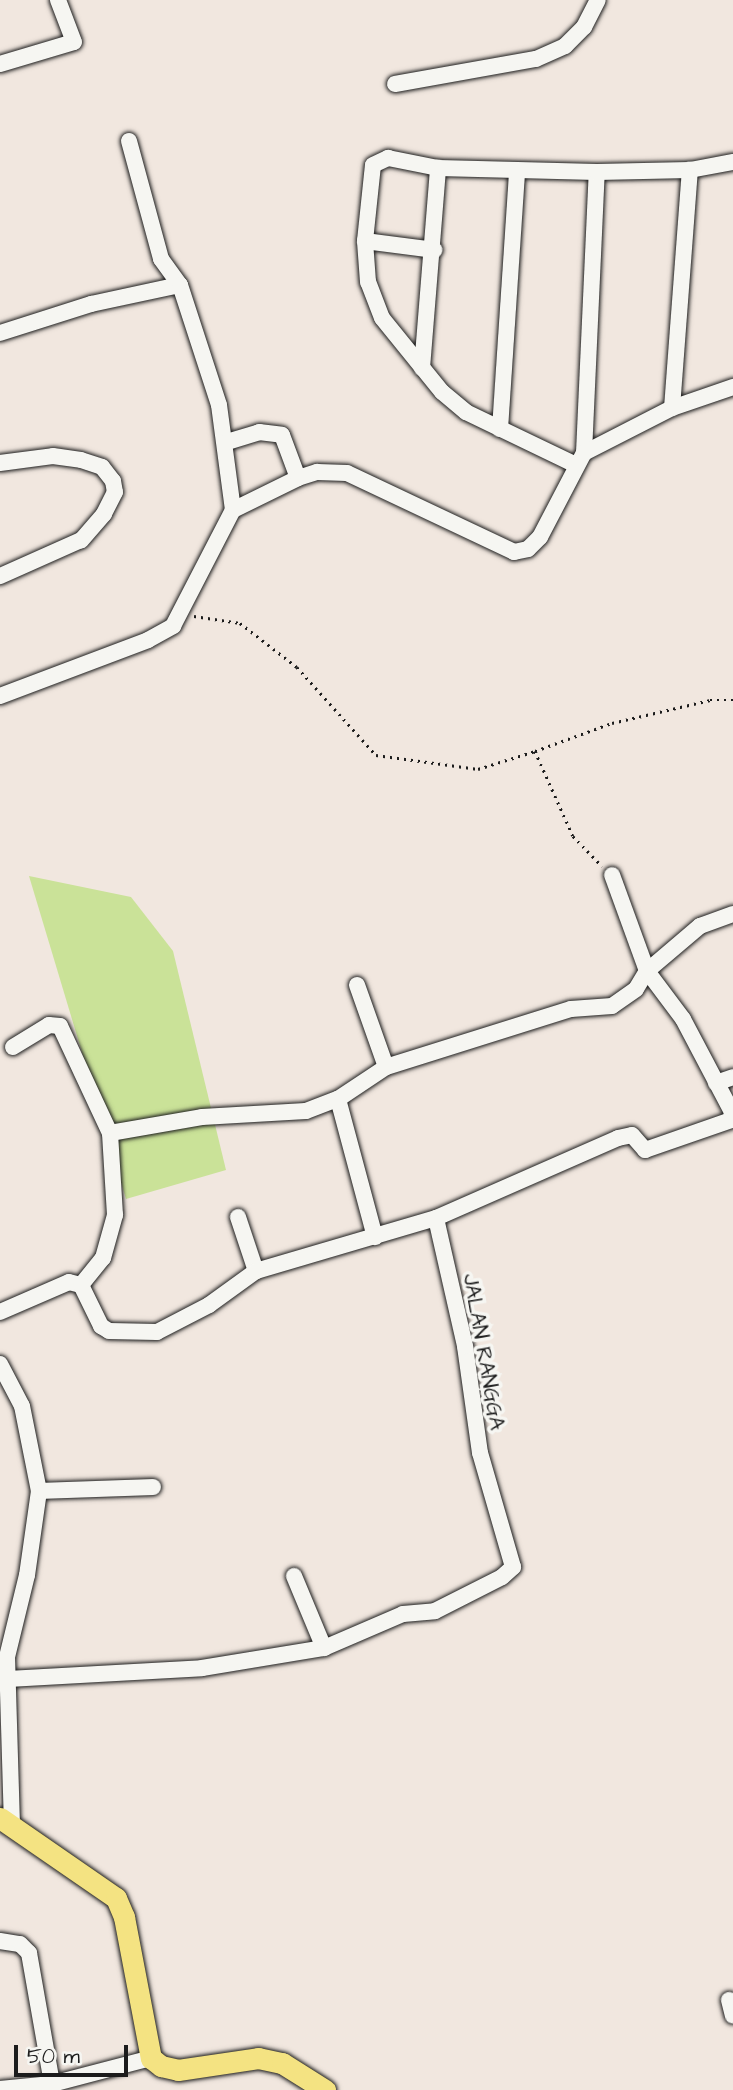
<!DOCTYPE html>
<style>
body{margin:0}
#map{position:relative;width:733px;height:2090px;overflow:hidden;background:#f1e7df;font-family:"Architects Daughter",sans-serif}
div>[style]{position:absolute}
.green>*{inset:0;background:#cae298}
.path>*{height:2.5px;margin-top:-1.25px;transform-origin:0;background:repeating-linear-gradient(90deg,#1c1c1c 0 2px,transparent 0 7px)}
.roads{filter:drop-shadow(0 0 2px #1c1c1c) drop-shadow(0 0 2px #1c1c1c)}
.minor>*{height:16px;margin:-8px;padding:0 8px;transform-origin:8px;border-radius:8px;background:#f6f6f2}
.major>*{height:21px;margin:-10.5px;padding:0 10.5px;transform-origin:10.5px;border-radius:10.5px;background:#f4e382}
span{translate:-50% -50%;white-space:nowrap;text-align:center;line-height:1.15;-webkit-text-stroke:7px #f6f6f2;paint-order:stroke}
.street-label{font-size:21px;color:#1c1c1c}
.scale{position:absolute;left:14px;top:2045px;width:114px;height:32px;box-sizing:border-box;border:4px solid #1c1c1c;border-top:0;padding-left:9px;font-size:21px;line-height:24px;white-space:nowrap;color:#1c1c1c;-webkit-text-stroke:5px #f6f6f2;paint-order:stroke}
</style>
<div id="map">
<div class="green">
<div style="clip-path:polygon(29px 876px,131px 897px,173px 951px,226px 1170px,126px 1199px)"></div>
</div>
<div class="path">
<div style="left:194px;top:616px;width:47px;rotate:8.7deg"></div>
<div style="left:240px;top:623px;width:72px;rotate:37.7deg"></div>
<div style="left:297px;top:667px;width:118px;rotate:48.1deg"></div>
<div style="left:376px;top:755px;width:103px;rotate:7.8deg"></div>
<div style="left:478px;top:769px;width:60px;rotate:-17.5deg"></div>
<div style="left:535px;top:751px;width:93px;rotate:65.9deg"></div>
<div style="left:573px;top:836px;width:42px;rotate:46deg"></div>
<div style="left:535px;top:751px;width:82px;rotate:-20deg"></div>
<div style="left:612px;top:723px;width:101px;rotate:-13.2deg"></div>
<div style="left:710px;top:700px;width:23px"></div>
</div>
<div class="roads">
<div class="minor">
<div style="left:0;top:64px;width:77px;rotate:-16.6deg"></div>
<div style="left:74px;top:42px;width:45px;rotate:-110.9deg"></div>
<div style="left:395px;top:84px;width:143px;rotate:-10.1deg"></div>
<div style="left:536px;top:59px;width:32px;rotate:-24deg"></div>
<div style="left:565px;top:46px;width:27px;rotate:-45deg"></div>
<div style="left:584px;top:27px;width:30px;rotate:-63deg"></div>
<div style="left:129px;top:141px;width:122px;rotate:74.8deg"></div>
<div style="left:161px;top:259px;width:32px;rotate:54deg"></div>
<div style="left:365px;top:241px;width:70px;rotate:7.4deg"></div>
<div style="left:0;top:333px;width:96px;rotate:-17.7deg"></div>
<div style="left:91px;top:304px;width:91px;rotate:-12.1deg"></div>
<div style="left:180px;top:285px;width:126px;rotate:72deg"></div>
<div style="left:219px;top:405px;width:106px;rotate:82.4deg"></div>
<div style="left:422px;top:368px;width:201px;rotate:-85.4deg"></div>
<div style="left:672px;top:408px;width:239px;rotate:-85.7deg"></div>
<div style="left:500px;top:429px;width:258px;rotate:-86.2deg"></div>
<div style="left:227px;top:442px;width:34px;rotate:-17deg"></div>
<div style="left:259px;top:432px;width:23px;rotate:7deg"></div>
<div style="left:282px;top:435px;width:46px;rotate:69.6deg"></div>
<div style="left:584px;top:453px;width:281px;rotate:-87.4deg"></div>
<div style="left:0;top:463px;width:53px;rotate:-7.5deg"></div>
<div style="left:53px;top:456px;width:28px;rotate:8deg"></div>
<div style="left:81px;top:460px;width:22px;rotate:18deg"></div>
<div style="left:102px;top:467px;width:18px;rotate:52deg"></div>
<div style="left:113px;top:481px;width:11px;rotate:80deg"></div>
<div style="left:115px;top:492px;width:25px;rotate:117deg"></div>
<div style="left:104px;top:514px;width:35px;rotate:131deg"></div>
<div style="left:81px;top:540px;width:89px;rotate:156deg"></div>
<div style="left:576px;top:465px;width:122px;rotate:-154.3deg"></div>
<div style="left:466px;top:412px;width:31px;rotate:-140deg"></div>
<div style="left:442px;top:392px;width:95px;rotate:-129deg"></div>
<div style="left:382px;top:318px;width:39px;rotate:-111deg"></div>
<div style="left:368px;top:282px;width:41px;rotate:-94.2deg"></div>
<div style="left:365px;top:241px;width:76px;rotate:-84deg"></div>
<div style="left:373px;top:165px;width:17px;rotate:-25deg"></div>
<div style="left:388px;top:158px;width:51px;rotate:11.3deg"></div>
<div style="left:438px;top:168px;width:159px;rotate:1.4deg"></div>
<div style="left:597px;top:172px;width:93px;rotate:-1.2deg"></div>
<div style="left:690px;top:170px;width:44px;rotate:-10.5deg"></div>
<div style="left:0;top:696px;width:158px;rotate:-20.7deg"></div>
<div style="left:148px;top:640px;width:29px;rotate:-29deg"></div>
<div style="left:173px;top:626px;width:131px;rotate:-62.7deg"></div>
<div style="left:233px;top:510px;width:72px;rotate:-26.2deg"></div>
<div style="left:298px;top:478px;width:20px;rotate:-18deg"></div>
<div style="left:317px;top:472px;width:30px;rotate:2deg"></div>
<div style="left:347px;top:473px;width:185px;rotate:25.3deg"></div>
<div style="left:514px;top:552px;width:14px;rotate:-12deg"></div>
<div style="left:528px;top:549px;width:17px;rotate:-45deg"></div>
<div style="left:540px;top:537px;width:95px;rotate:-62.4deg"></div>
<div style="left:584px;top:453px;width:99px;rotate:-27.1deg"></div>
<div style="left:672px;top:408px;width:65px;rotate:-19deg"></div>
<div style="left:357px;top:985px;width:87px;rotate:70.5deg"></div>
<div style="left:13px;top:1047px;width:42px;rotate:-31.4deg"></div>
<div style="left:49px;top:1025px;width:11px;rotate:5deg"></div>
<div style="left:60px;top:1026px;width:118px;rotate:65deg"></div>
<div style="left:716px;top:1083px;width:18px;rotate:-19deg"></div>
<div style="left:338px;top:1099px;width:143px;rotate:75deg"></div>
<div style="left:238px;top:1217px;width:57px;rotate:71.6deg"></div>
<div style="left:81px;top:1285px;width:35px;rotate:-51deg"></div>
<div style="left:103px;top:1258px;width:45px;rotate:-74.4deg"></div>
<div style="left:115px;top:1215px;width:82px;rotate:-93.5deg"></div>
<div style="left:110px;top:1133px;width:93px;rotate:-9.9deg"></div>
<div style="left:202px;top:1117px;width:104px;rotate:-3.3deg"></div>
<div style="left:306px;top:1111px;width:34px;rotate:-21deg"></div>
<div style="left:338px;top:1099px;width:58px;rotate:-33.7deg"></div>
<div style="left:386px;top:1067px;width:194px;rotate:-17.4deg"></div>
<div style="left:571px;top:1009px;width:41px;rotate:-4.2deg"></div>
<div style="left:612px;top:1006px;width:29px;rotate:-35deg"></div>
<div style="left:636px;top:989px;width:21px;rotate:-59deg"></div>
<div style="left:647px;top:971px;width:102px;rotate:-110deg"></div>
<div style="left:0;top:1312px;width:75px;rotate:-23.5deg"></div>
<div style="left:69px;top:1282px;width:12px;rotate:14deg"></div>
<div style="left:81px;top:1285px;width:46px;rotate:64deg"></div>
<div style="left:101px;top:1326px;width:9px;rotate:32deg"></div>
<div style="left:109px;top:1331px;width:48px;rotate:1.2deg"></div>
<div style="left:157px;top:1332px;width:59px;rotate:-27.4deg"></div>
<div style="left:209px;top:1305px;width:58px;rotate:-35.9deg"></div>
<div style="left:256px;top:1271px;width:188px;rotate:-16.4deg"></div>
<div style="left:0;top:1364px;width:47px;rotate:62.4deg"></div>
<div style="left:22px;top:1406px;width:87px;rotate:78.7deg"></div>
<div style="left:39px;top:1491px;width:85px;rotate:98.1deg"></div>
<div style="left:27px;top:1575px;width:84px;rotate:103.7deg"></div>
<div style="left:7px;top:1657px;width:168px;rotate:88.3deg"></div>
<div style="left:39px;top:1491px;width:114px;rotate:-2deg"></div>
<div style="left:294px;top:1576px;width:78px;rotate:67.4deg"></div>
<div style="left:8px;top:1679px;width:194px;rotate:-3.2deg"></div>
<div style="left:202px;top:1668px;width:124px;rotate:-9.3deg"></div>
<div style="left:324px;top:1648px;width:86px;rotate:-23.3deg"></div>
<div style="left:403px;top:1614px;width:32px;rotate:-5deg"></div>
<div style="left:435px;top:1611px;width:75px;rotate:-26.9deg"></div>
<div style="left:502px;top:1577px;width:15px;rotate:-42deg"></div>
<div style="left:513px;top:1567px;width:119px;rotate:-106.1deg"></div>
<div style="left:480px;top:1453px;width:108px;rotate:-98deg"></div>
<div style="left:465px;top:1346px;width:131px;rotate:-102.8deg"></div>
<div style="left:436px;top:1218px;width:199px;rotate:-23.7deg"></div>
<div style="left:618px;top:1138px;width:14px;rotate:-12deg"></div>
<div style="left:632px;top:1135px;width:20px;rotate:49deg"></div>
<div style="left:645px;top:1150px;width:91px;rotate:-19.2deg"></div>
<div style="left:731px;top:1120px;width:8px;rotate:-83deg"></div>
<div style="left:732px;top:1112px;width:105px;rotate:-117.8deg"></div>
<div style="left:683px;top:1019px;width:60px;rotate:-126.9deg"></div>
<div style="left:647px;top:971px;width:70px;rotate:-40.3deg"></div>
<div style="left:700px;top:926px;width:35px;rotate:-20deg"></div>
<div style="left:0;top:1941px;width:20px;rotate:9deg"></div>
<div style="left:20px;top:1944px;width:13px;rotate:45deg"></div>
<div style="left:29px;top:1953px;width:133px;rotate:80deg"></div>
<div style="left:729px;top:2000px;width:16px;rotate:76deg"></div>
<div style="left:0;top:2089px;width:52px;rotate:-5.5deg"></div>
<div style="left:52px;top:2084px;width:102px;rotate:-14.7deg"></div>
</div>
<div class="major">
<div style="left:0;top:1818px;width:141px;rotate:34.6deg"></div>
<div style="left:116px;top:1898px;width:21px;rotate:67deg"></div>
<div style="left:124px;top:1917px;width:144px;rotate:79.2deg"></div>
<div style="left:151px;top:2058px;width:13px;rotate:39deg"></div>
<div style="left:161px;top:2066px;width:17px;rotate:13deg"></div>
<div style="left:178px;top:2070px;width:81px;rotate:-8.5deg"></div>
<div style="left:258px;top:2058px;width:25px;rotate:12deg"></div>
<div style="left:282px;top:2063px;width:51px;rotate:32.1deg"></div>
</div>
</div>
<div class="street-label">
<span style="left:483px;top:1352px;rotate:80deg">JALAN RANGGA</span>
</div>
<div class="scale">50 m</div>
</div>
